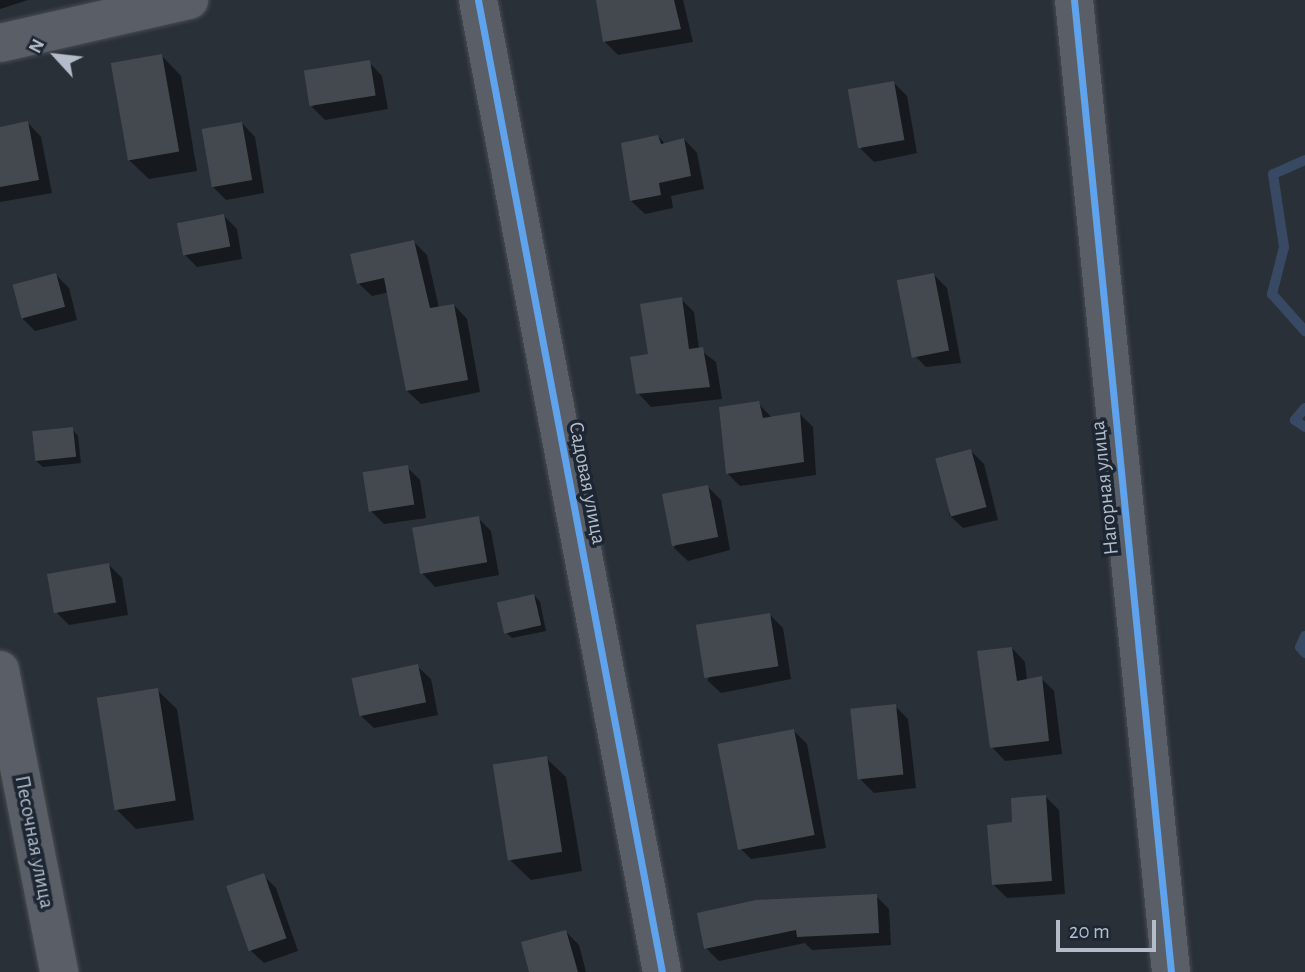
<!DOCTYPE html>
<meta charset="utf-8">
<style>
body{margin:0}
#map{position:relative;width:1305px;height:972px;overflow:hidden;background:#2a3038;font-family:"Alegreya Sans",sans-serif}
div>[style]{position:absolute}
.shadow>*{inset:0;background:#0007}
.stream>*{height:10px;margin:-5px;padding:0 5px;transform-origin:5px;border-radius:5px;background:#384963}
.building>*{inset:0;background:#444950;transform-origin:0 0}
.roads{filter:drop-shadow(0 0 2px #484c53) drop-shadow(0 0 2px #484c53)}
.minor>*{height:38px;margin:-19px;padding:0 19px;transform-origin:19px;border-radius:19px;background:#5a5e66}
.cycleway>*{height:7px;margin:-3.5px;padding:0 3.5px;transform-origin:3.5px;border-radius:3.5px;background:#60a3ed}
span{translate:-50% -50%;white-space:nowrap;text-align:center;line-height:1.15;-webkit-text-stroke:7px #1d2633;paint-order:stroke}
.street-label{font-size:21px;color:#b4bcc9}
.north{position:absolute;left:21px;top:21px;width:70px;height:70px;-webkit-text-stroke:5px #1d2633;paint-order:stroke;rotate:297deg;font-size:19px;font-weight:700;line-height:28px;text-align:center;color:#b4bcc9}
.north::after{content:'';display:block;margin:auto;width:24px;height:32px;background:#b4bcc9;clip-path:polygon(50% 0,100% 100%,50% 72%,0 100%)}
.scale{position:absolute;left:1056px;top:920px;width:100px;height:32px;box-sizing:border-box;border:4px solid #b4bcc9;border-top:0;padding-left:9px;font-size:21px;line-height:24px;white-space:nowrap;color:#b4bcc9;-webkit-text-stroke:5px #1d2633;paint-order:stroke}
</style>
<div id="map">
<div class="shadow">
<div style="clip-path:polygon(0 0,28px 0,0 9px)"></div>
<div style="clip-path:polygon(597px 0,683px 0,693px 42px,618px 55px,605px 42px)"></div>
<div style="clip-path:polygon(162px 56px,181px 76px,197px 171px,149px 179px,129px 160px)"></div>
<div style="clip-path:polygon(369px 62px,382px 76px,388px 109px,325px 120px,312px 107px)"></div>
<div style="clip-path:polygon(894px 83px,907px 96px,917px 153px,874px 162px,861px 149px)"></div>
<div style="clip-path:polygon(28px 123px,41px 137px,52px 193px,0 202px,0 129px)"></div>
<div style="clip-path:polygon(242px 123px,255px 137px,264px 193px,226px 200px,212px 186px)"></div>
<div style="clip-path:polygon(658px 136px,666px 145px,684px 139px,697px 153px,704px 189px,671px 196px,673px 208px,645px 214px,631px 201px)"></div>
<div style="clip-path:polygon(224px 216px,237px 229px,242px 259px,197px 267px,184px 254px)"></div>
<div style="clip-path:polygon(414px 242px,427px 255px,439px 308px,454px 305px,467px 319px,480px 392px,421px 404px,407px 391px,389px 292px,372px 296px,358px 283px)"></div>
<div style="clip-path:polygon(56px 275px,69px 288px,77px 320px,35px 331px,22px 318px)"></div>
<div style="clip-path:polygon(934px 275px,947px 288px,961px 363px,926px 367px,913px 354px)"></div>
<div style="clip-path:polygon(681px 299px,694px 312px,699px 349px,716px 362px,722px 399px,651px 407px,638px 393px,651px 355px)"></div>
<div style="clip-path:polygon(758px 403px,772px 418px,800px 414px,813px 427px,816px 475px,740px 486px,727px 473px)"></div>
<div style="clip-path:polygon(72px 429px,78px 436px,81px 463px,43px 467px,36px 461px)"></div>
<div style="clip-path:polygon(971px 451px,984px 464px,998px 520px,963px 528px,949px 515px)"></div>
<div style="clip-path:polygon(407px 467px,420px 480px,426px 518px,384px 524px,371px 511px)"></div>
<div style="clip-path:polygon(708px 487px,721px 500px,730px 550px,688px 561px,674px 548px)"></div>
<div style="clip-path:polygon(478px 518px,491px 531px,499px 575px,435px 587px,422px 573px)"></div>
<div style="clip-path:polygon(109px 565px,122px 578px,128px 615px,69px 625px,55px 611px)"></div>
<div style="clip-path:polygon(534px 595px,540px 602px,546px 631px,512px 638px,505px 632px)"></div>
<div style="clip-path:polygon(769px 614px,783px 628px,791px 679px,721px 693px,707px 680px)"></div>
<div style="clip-path:polygon(1012px 648px,1025px 662px,1027px 681px,1041px 678px,1054px 691px,1062px 754px,1005px 761px,992px 747px)"></div>
<div style="clip-path:polygon(417px 666px,431px 679px,438px 715px,374px 728px,360px 715px)"></div>
<div style="clip-path:polygon(157px 690px,177px 709px,194px 820px,136px 829px,116px 809px)"></div>
<div style="clip-path:polygon(895px 706px,908px 719px,916px 788px,874px 793px,861px 780px)"></div>
<div style="clip-path:polygon(794px 731px,807px 744px,826px 848px,751px 859px,738px 846px)"></div>
<div style="clip-path:polygon(546px 758px,566px 777px,582px 871px,531px 880px,511px 861px)"></div>
<div style="clip-path:polygon(1046px 797px,1059px 810px,1065px 894px,1007px 898px,994px 885px,1014px 823px)"></div>
<div style="clip-path:polygon(263px 875px,276px 888px,298px 951px,264px 963px,250px 950px)"></div>
<div style="clip-path:polygon(876px 896px,889px 909px,891px 945px,812px 950px,805px 943px,719px 961px,706px 948px)"></div>
<div style="clip-path:polygon(566px 932px,579px 945px,586px 972px,531px 972px)"></div>
</div>
<div class="stream">
<div style="left:1305px;top:160px;width:35px;rotate:156deg"></div>
<div style="left:1273px;top:174px;width:74px;rotate:81.4deg"></div>
<div style="left:1284px;top:247px;width:49px;rotate:104.3deg"></div>
<div style="left:1272px;top:294px;width:50px;rotate:48.3deg"></div>
<div style="left:1305px;top:408px;width:16px;rotate:130deg"></div>
<div style="left:1295px;top:420px;width:12px;rotate:35deg"></div>
<div style="left:1305px;top:636px;width:12px;rotate:114deg"></div>
<div style="left:1300px;top:647px;width:8px;rotate:50deg"></div>
</div>
<div class="building">
<div style="clip-path:polygon(596px 0,674px 0,681px 29px,603px 42px)"></div>
<div style="left:162px;top:54px;width:99px;height:52px;rotate:80deg"></div>
<div style="left:370px;top:60px;width:36px;height:67px;rotate:81deg"></div>
<div style="left:894px;top:81px;width:60px;height:47px;rotate:80deg"></div>
<div style="clip-path:polygon(28px 121px,39px 180px,0 187px,0 127px)"></div>
<div style="left:242px;top:122px;width:59px;height:41px;rotate:80deg"></div>
<div style="clip-path:polygon(658px 135px,661px 144px,684px 138px,691px 176px,659px 183px,661px 195px,630px 201px,621px 143px)"></div>
<div style="left:224px;top:214px;width:33px;height:48px;rotate:79deg"></div>
<div style="clip-path:polygon(414px 240px,430px 308px,454px 304px,468px 380px,406px 391px,384px 278px,357px 284px,350px 254px)"></div>
<div style="left:56px;top:273px;width:35px;height:45px;rotate:75deg"></div>
<div style="left:934px;top:273px;width:79px;height:38px;rotate:79deg"></div>
<div style="clip-path:polygon(682px 297px,689px 349px,703px 347px,710px 387px,636px 394px,630px 357px,648px 354px,640px 304px)"></div>
<div style="clip-path:polygon(759px 401px,763px 418px,800px 412px,804px 462px,726px 474px,719px 407px)"></div>
<div style="left:73px;top:427px;width:30px;height:41px;rotate:84deg"></div>
<div style="left:971px;top:449px;width:60px;height:37px;rotate:75deg"></div>
<div style="left:408px;top:465px;width:40px;height:46px;rotate:81deg"></div>
<div style="left:708px;top:485px;width:53px;height:47px;rotate:79deg"></div>
<div style="left:479px;top:516px;width:47px;height:68px;rotate:80deg"></div>
<div style="left:109px;top:563px;width:40px;height:63px;rotate:80deg"></div>
<div style="left:534px;top:594px;width:32px;height:38px;rotate:77deg"></div>
<div style="left:770px;top:613px;width:54px;height:75px;rotate:81deg"></div>
<div style="clip-path:polygon(1012px 647px,1017px 681px,1042px 676px,1049px 741px,990px 748px,977px 651px)"></div>
<div style="left:418px;top:664px;width:39px;height:68px;rotate:78deg"></div>
<div style="left:158px;top:688px;width:114px;height:62px;rotate:81deg"></div>
<div style="left:896px;top:704px;width:71px;height:46px;rotate:84deg"></div>
<div style="left:794px;top:729px;width:108px;height:78px;rotate:79deg"></div>
<div style="left:547px;top:756px;width:97px;height:55px;rotate:81deg"></div>
<div style="clip-path:polygon(1046px 795px,1052px 881px,992px 885px,987px 825px,1012px 822px,1011px 798px)"></div>
<div style="left:264px;top:873px;width:69px;height:40px;rotate:71deg"></div>
<div style="clip-path:polygon(877px 894px,879px 933px,797px 937px,796px 930px,704px 949px,697px 913px,756px 900px)"></div>
<div style="clip-path:polygon(566px 930px,578px 972px,529px 972px,521px 942px)"></div>
</div>
<div class="roads">
<div class="minor">
<div style="left:478px;top:0;width:989px;rotate:79.28deg"></div>
<div style="left:1074px;top:0;width:977px;rotate:84.3deg"></div>
<div style="left:0;top:43px;width:194px;rotate:-12.8deg"></div>
<div style="left:0;top:670px;width:308px;rotate:78.9deg"></div>
</div>
</div>
<div class="cycleway">
<div style="left:478px;top:0;width:989px;rotate:79.28deg"></div>
<div style="left:1074px;top:0;width:977px;rotate:84.3deg"></div>
</div>
<div class="street-label">
<span style="left:587px;top:483px;rotate:79deg">Садовая улица</span>
<span style="left:1105px;top:488px;rotate:-96deg">Нагорная улица</span>
<span style="left:34px;top:842px;rotate:79deg">Песочная улица</span>
</div>
<div class="north">N</div>
<div class="scale">20 m</div>
</div>
